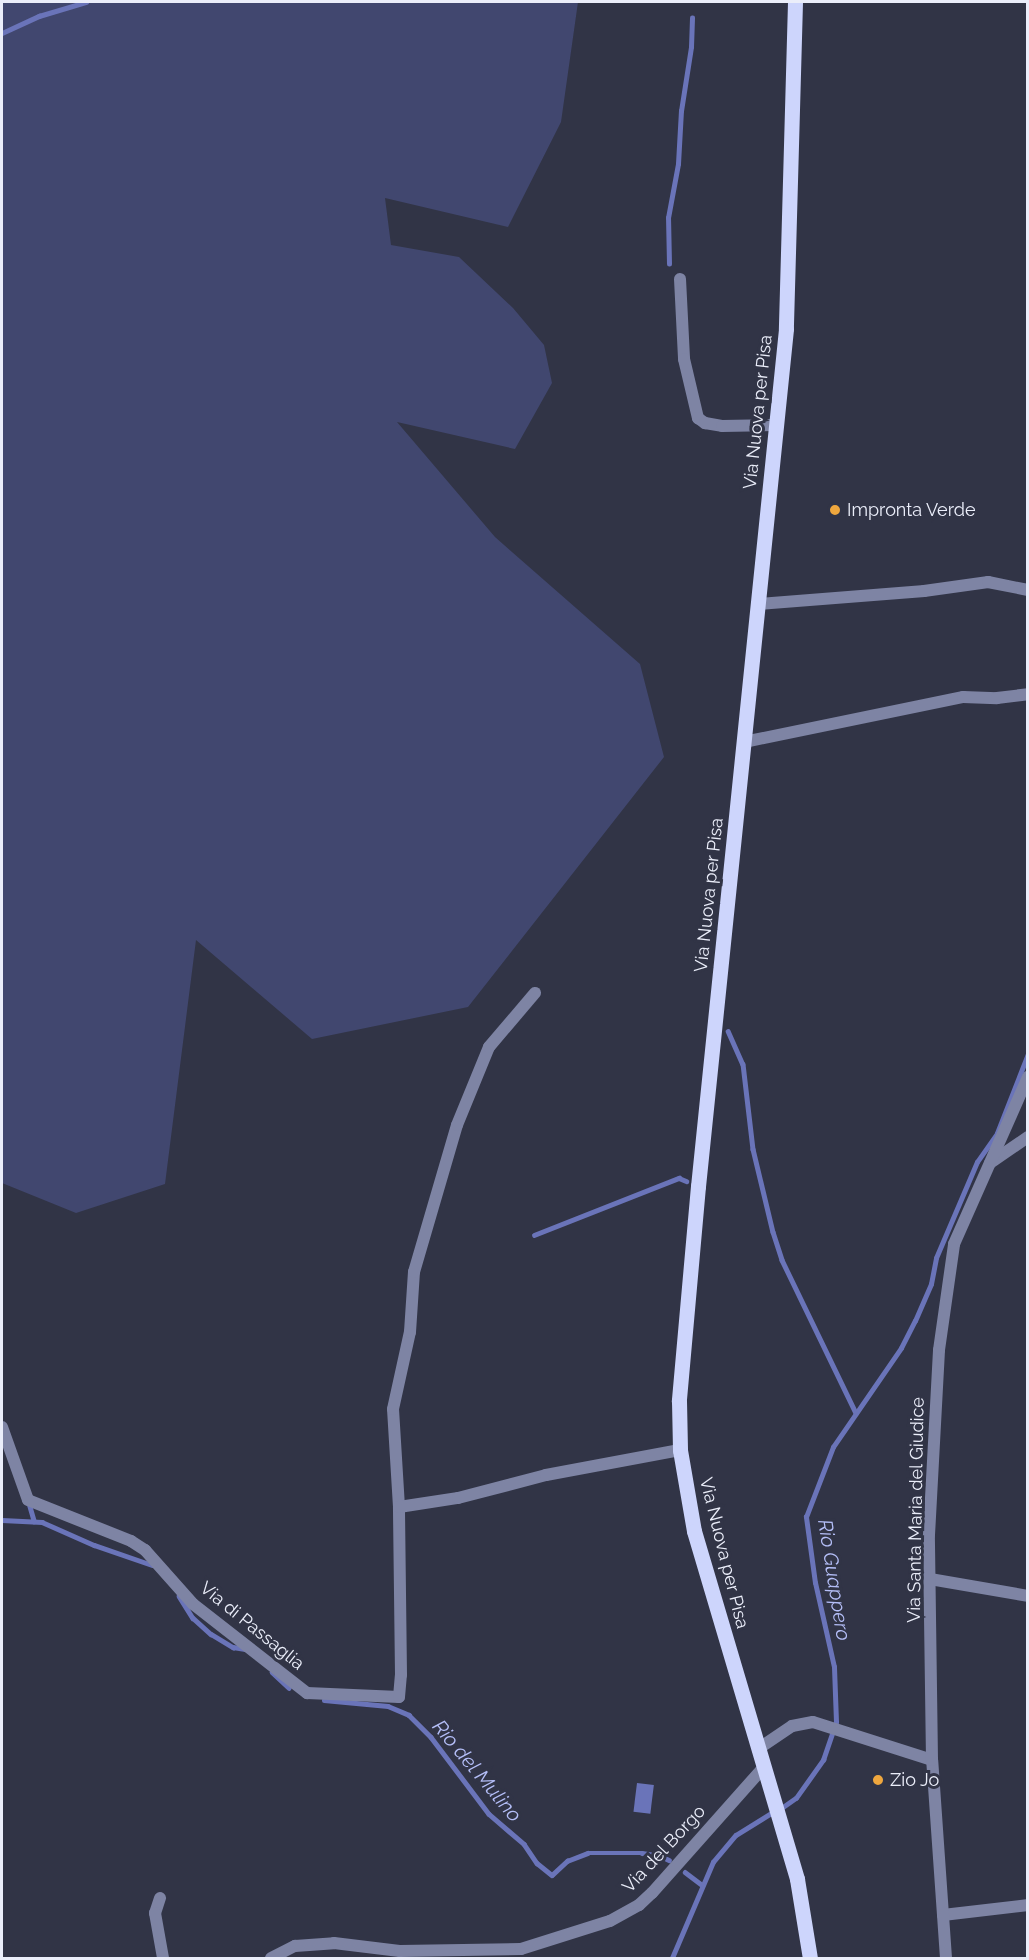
<!DOCTYPE html>
<style>
body{margin:0}
#map{position:relative;width:1029px;height:1960px;overflow:hidden;background:#313446;font-family:Raleway,sans-serif}
div>[style]{position:absolute}
.green>*{inset:0;background:#41476f}
.water>*{inset:0;background:#6a74b9;transform-origin:0 0}
.stream>*{height:4.5px;margin:-2.25px;padding:0 2.25px;transform-origin:2.25px;border-radius:2.25px;background:#6a74b9}
.minor>*{height:12px;margin:-6px;padding:0 6px;transform-origin:6px;border-radius:6px;background:#7e84a4}
.primary>*{height:15px;margin:-7.5px;padding:0 7.5px;transform-origin:7.5px;border-radius:7.5px;background:#cdd5fc}
.dots>*{width:16px;height:16px;translate:-50% -50%;box-sizing:border-box;border:3px solid #313446;border-radius:50%}
span{translate:-50% -50%;white-space:nowrap;text-align:center;line-height:1.15;-webkit-text-stroke:6px #313446;paint-order:stroke}
.street-label{font-size:18px;color:#ebeefa}
.poi-label{font-size:18px;color:#ebeefa}
.left{translate:0 -50%;text-align:left}
.water-label{font-size:20px;color:#b4bef7;font-style:italic}
.frame{position:absolute;inset:0;border:3px solid #ebeefa;pointer-events:none}
</style>
<div id="map">
<div class="green">
<div style="clip-path:polygon(2px 2px,578px 2px,561px 122px,508px 227px,385px 198px,391px 245px,459px 257px,513px 308px,544px 345px,552px 383px,515px 449px,397px 422px,495px 537px,640px 664px,664px 757px,468px 1007px,312px 1039px,196px 940px,165px 1184px,76px 1213px,2px 1183px)"></div>
</div>
<div class="water">
<div style="left:637px;top:1783px;width:17px;height:29px;rotate:7deg"></div>
</div>
<div class="stream">
<div style="left:2px;top:33px;width:41px;rotate:-24.7deg"></div>
<div style="left:39px;top:16px;width:49px;rotate:-16.6deg"></div>
<div style="left:669px;top:264px;width:46px;rotate:-91.2deg"></div>
<div style="left:668px;top:218px;width:55px;rotate:-79.5deg"></div>
<div style="left:678px;top:164px;width:53px;rotate:-86.8deg"></div>
<div style="left:681px;top:111px;width:65px;rotate:-81.1deg"></div>
<div style="left:691px;top:47px;width:29px;rotate:-88deg"></div>
<div style="left:728px;top:1031px;width:36px;rotate:66deg"></div>
<div style="left:743px;top:1064px;width:86px;rotate:83.3deg"></div>
<div style="left:753px;top:1149px;width:85px;rotate:76.5deg"></div>
<div style="left:773px;top:1232px;width:29px;rotate:72deg"></div>
<div style="left:782px;top:1260px;width:170px;rotate:64.2deg"></div>
<div style="left:534px;top:1235px;width:156px;rotate:-21.5deg"></div>
<div style="left:679px;top:1178px;width:8px;rotate:23deg"></div>
<div style="left:29px;top:1503px;width:19px;rotate:74deg"></div>
<div style="left:2px;top:1520px;width:40px;rotate:2.9deg"></div>
<div style="left:42px;top:1522px;width:57px;rotate:23.9deg"></div>
<div style="left:94px;top:1545px;width:61px;rotate:19deg"></div>
<div style="left:179px;top:1596px;width:26px;rotate:58deg"></div>
<div style="left:193px;top:1618px;width:24px;rotate:42deg"></div>
<div style="left:211px;top:1634px;width:26px;rotate:31deg"></div>
<div style="left:233px;top:1647px;width:12px;rotate:9deg"></div>
<div style="left:272px;top:1672px;width:23px;rotate:43deg"></div>
<div style="left:324px;top:1700px;width:64px;rotate:5.4deg"></div>
<div style="left:388px;top:1706px;width:23px;rotate:23deg"></div>
<div style="left:409px;top:1715px;width:31px;rotate:45deg"></div>
<div style="left:431px;top:1737px;width:96px;rotate:53deg"></div>
<div style="left:489px;top:1814px;width:46px;rotate:40.6deg"></div>
<div style="left:524px;top:1844px;width:23px;rotate:56deg"></div>
<div style="left:537px;top:1863px;width:19px;rotate:39deg"></div>
<div style="left:552px;top:1875px;width:21px;rotate:-43deg"></div>
<div style="left:567px;top:1861px;width:22px;rotate:-21deg"></div>
<div style="left:588px;top:1853px;width:54px"></div>
<div style="left:642px;top:1853px;width:19px;rotate:9deg"></div>
<div style="left:661px;top:1856px;width:9px;rotate:27deg"></div>
<div style="left:780px;top:1809px;width:19px;rotate:-35deg"></div>
<div style="left:796px;top:1798px;width:47px;rotate:-54.6deg"></div>
<div style="left:823px;top:1760px;width:40px;rotate:-71.1deg"></div>
<div style="left:836px;top:1722px;width:55px;rotate:-92.1deg"></div>
<div style="left:834px;top:1667px;width:86px;rotate:-102.7deg"></div>
<div style="left:815px;top:1583px;width:67px;rotate:-97.8deg"></div>
<div style="left:806px;top:1517px;width:75px;rotate:-68.9deg"></div>
<div style="left:833px;top:1447px;width:120px;rotate:-55.5deg"></div>
<div style="left:901px;top:1348px;width:30px;rotate:-63deg"></div>
<div style="left:915px;top:1321px;width:40px;rotate:-66.6deg"></div>
<div style="left:931px;top:1284px;width:26px;rotate:-79deg"></div>
<div style="left:936px;top:1258px;width:104px;rotate:-66.9deg"></div>
<div style="left:977px;top:1162px;width:35px;rotate:-55deg"></div>
<div style="left:997px;top:1133px;width:85px;rotate:-68.6deg"></div>
<div style="left:685px;top:1872px;width:21px;rotate:37deg"></div>
<div style="left:672px;top:1958px;width:104px;rotate:-66.9deg"></div>
<div style="left:713px;top:1862px;width:35px;rotate:-50deg"></div>
<div style="left:736px;top:1835px;width:44px;rotate:-31.9deg"></div>
</div>
<div class="minor">
<div style="left:680px;top:279px;width:80px;rotate:87.1deg"></div>
<div style="left:684px;top:359px;width:61px;rotate:76.7deg"></div>
<div style="left:698px;top:418px;width:9px;rotate:36deg"></div>
<div style="left:705px;top:423px;width:17px;rotate:10deg"></div>
<div style="left:722px;top:426px;width:55px;rotate:-1deg"></div>
<div style="left:758px;top:604px;width:167px;rotate:-4.5deg"></div>
<div style="left:924px;top:591px;width:65px;rotate:-8deg"></div>
<div style="left:988px;top:582px;width:41px;rotate:11.3deg"></div>
<div style="left:744px;top:742px;width:224px;rotate:-11.6deg"></div>
<div style="left:963px;top:697px;width:34px;rotate:2deg"></div>
<div style="left:997px;top:698px;width:31px;rotate:-7deg"></div>
<div style="left:990px;top:1163px;width:46px;rotate:-34.4deg"></div>
<div style="left:2px;top:1427px;width:77px;rotate:70.4deg"></div>
<div style="left:28px;top:1500px;width:111px;rotate:21.7deg"></div>
<div style="left:131px;top:1541px;width:17px;rotate:33deg"></div>
<div style="left:145px;top:1550px;width:72px;rotate:48.4deg"></div>
<div style="left:193px;top:1604px;width:145px;rotate:38deg"></div>
<div style="left:307px;top:1693px;width:92px;rotate:2.5deg"></div>
<div style="left:399px;top:1697px;width:22px;rotate:-85deg"></div>
<div style="left:401px;top:1675px;width:168px;rotate:-90.7deg"></div>
<div style="left:399px;top:1507px;width:98px;rotate:-93.5deg"></div>
<div style="left:393px;top:1409px;width:79px;rotate:-77.6deg"></div>
<div style="left:410px;top:1332px;width:60px;rotate:-86.2deg"></div>
<div style="left:414px;top:1272px;width:153px;rotate:-73.7deg"></div>
<div style="left:457px;top:1125px;width:84px;rotate:-67.7deg"></div>
<div style="left:489px;top:1047px;width:71px;rotate:-49.6deg"></div>
<div style="left:399px;top:1507px;width:60px;rotate:-8.7deg"></div>
<div style="left:458px;top:1498px;width:91px;rotate:-14.6deg"></div>
<div style="left:546px;top:1475px;width:136px;rotate:-10.6deg"></div>
<div style="left:930px;top:1579px;width:99px;rotate:9.8deg"></div>
<div style="left:758px;top:1749px;width:41px;rotate:-34.1deg"></div>
<div style="left:792px;top:1726px;width:21px;rotate:-11deg"></div>
<div style="left:813px;top:1722px;width:125px;rotate:17.7deg"></div>
<div style="left:160px;top:1898px;width:16px;rotate:108deg"></div>
<div style="left:155px;top:1913px;width:46px;rotate:79.9deg"></div>
<div style="left:943px;top:1915px;width:86px;rotate:-6.7deg"></div>
<div style="left:271px;top:1958px;width:27px;rotate:-27deg"></div>
<div style="left:295px;top:1946px;width:39px;rotate:-4deg"></div>
<div style="left:334px;top:1943px;width:66px;rotate:6.9deg"></div>
<div style="left:400px;top:1951px;width:121px;rotate:-0.9deg"></div>
<div style="left:521px;top:1949px;width:93px;rotate:-17.5deg"></div>
<div style="left:610px;top:1921px;width:33px;rotate:-29deg"></div>
<div style="left:639px;top:1905px;width:18px;rotate:-43deg"></div>
<div style="left:652px;top:1893px;width:169px;rotate:-48.4deg"></div>
<div style="left:946px;top:1958px;width:198px;rotate:-94deg"></div>
<div style="left:932px;top:1760px;width:225px;rotate:-90.8deg"></div>
<div style="left:929px;top:1535px;width:185px;rotate:-86.9deg"></div>
<div style="left:939px;top:1350px;width:107px;rotate:-81.9deg"></div>
<div style="left:954px;top:1244px;width:183px;rotate:-66.1deg"></div>
</div>
<div class="primary">
<div style="left:795px;top:2px;width:327px;rotate:91.6deg"></div>
<div style="left:786px;top:329px;width:862px;rotate:95.86deg"></div>
<div style="left:698px;top:1186px;width:216px;rotate:95.1deg"></div>
<div style="left:679px;top:1401px;width:49px;rotate:88.8deg"></div>
<div style="left:680px;top:1450px;width:82px;rotate:80.2deg"></div>
<div style="left:694px;top:1531px;width:363px;rotate:73.5deg"></div>
<div style="left:797px;top:1879px;width:80px;rotate:80.7deg"></div>
</div>
<div class="dots">
<div style="left:835px;top:510px;background:#efa73e"></div>
<div style="left:878px;top:1780px;background:#efa73e"></div>
</div>
<div class="street-label">
<span style="left:758px;top:412px;rotate:-84deg">Via Nuova per Pisa</span>
<span style="left:709px;top:895px;rotate:-84deg">Via Nuova per Pisa</span>
<span style="left:916px;top:1510px;rotate:-89deg">Via Santa Maria del Giudice</span>
<span style="left:724px;top:1553px;rotate:76deg">Via Nuova per Pisa</span>
<span style="left:252px;top:1626px;rotate:39deg">Via di Passaglia</span>
<span style="left:664px;top:1849px;rotate:-47deg">Via del Borgo</span>
</div>
<div class="poi-label">
<span class="left" style="left:847px;top:510px">Impronta Verde</span>
<span class="left" style="left:890px;top:1780px">Zio Jo</span>
</div>
<div class="water-label">
<span style="left:834px;top:1580px;rotate:81deg">Rio Guappero</span>
<span style="left:477px;top:1771px;rotate:50deg">Rio del Mulino</span>
</div>
<div class="frame"></div>
</div>
